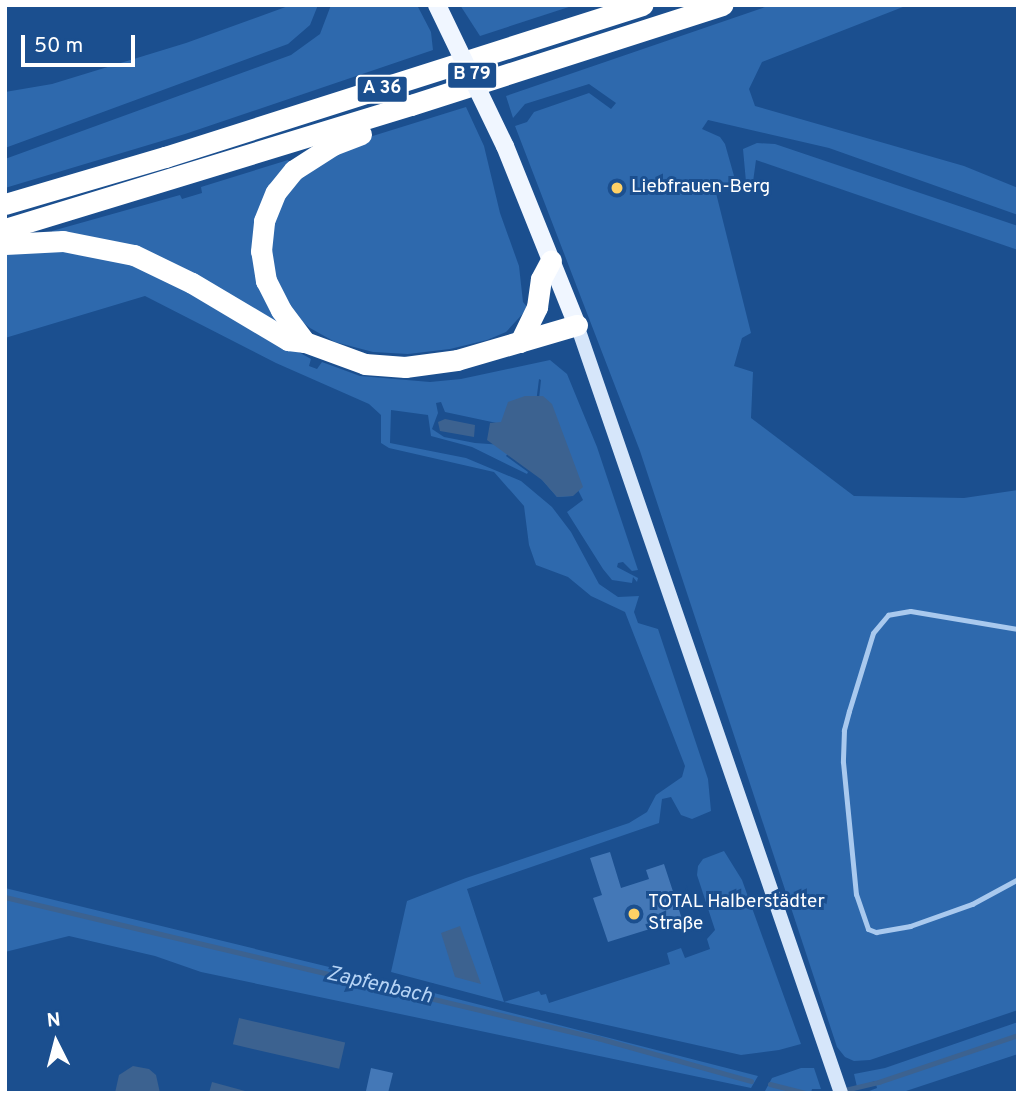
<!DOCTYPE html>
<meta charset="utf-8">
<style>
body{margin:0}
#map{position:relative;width:1023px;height:1098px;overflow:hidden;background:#1b4f8f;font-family:Overpass,sans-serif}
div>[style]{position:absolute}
.green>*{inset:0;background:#2e69ad}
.water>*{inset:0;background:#3c6290;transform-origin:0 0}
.stream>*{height:4.5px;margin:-2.25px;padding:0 2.25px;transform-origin:2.25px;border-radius:2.25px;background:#3c6290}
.building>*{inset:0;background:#4478b7}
.lane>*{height:5px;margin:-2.5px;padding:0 2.5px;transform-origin:2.5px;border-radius:2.5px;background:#a9c9ee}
.secondary>*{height:14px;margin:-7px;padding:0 7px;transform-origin:7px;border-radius:7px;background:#d6e6fa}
.primary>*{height:18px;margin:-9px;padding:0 9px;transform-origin:9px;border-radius:9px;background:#f0f6ff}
.highway>*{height:21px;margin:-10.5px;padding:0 10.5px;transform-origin:10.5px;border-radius:10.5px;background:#fff}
.primary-bridge>*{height:18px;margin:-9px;padding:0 9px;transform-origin:9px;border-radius:9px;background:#f0f6ff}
.dots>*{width:19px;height:19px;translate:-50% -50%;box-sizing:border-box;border:4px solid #1b4f8f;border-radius:50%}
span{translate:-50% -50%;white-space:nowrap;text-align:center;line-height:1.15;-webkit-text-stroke:6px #1b4f8f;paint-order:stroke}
.shield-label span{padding:2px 5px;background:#1b4f8f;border:2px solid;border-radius:5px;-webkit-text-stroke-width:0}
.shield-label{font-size:18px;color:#fff;font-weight:700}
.poi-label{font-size:19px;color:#fff}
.left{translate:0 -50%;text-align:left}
.water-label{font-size:21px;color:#b5d3f5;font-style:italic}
.frame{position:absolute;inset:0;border:7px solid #fff;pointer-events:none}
.north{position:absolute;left:21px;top:1007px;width:70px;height:70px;-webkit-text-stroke:5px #1b4f8f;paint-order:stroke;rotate:354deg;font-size:19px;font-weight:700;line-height:28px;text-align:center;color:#fff}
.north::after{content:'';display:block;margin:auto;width:24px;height:32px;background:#fff;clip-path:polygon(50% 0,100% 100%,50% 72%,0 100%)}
.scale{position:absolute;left:21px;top:35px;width:114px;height:32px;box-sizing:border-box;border:4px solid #fff;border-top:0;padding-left:9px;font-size:21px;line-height:24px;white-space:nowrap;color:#fff;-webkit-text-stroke:5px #1b4f8f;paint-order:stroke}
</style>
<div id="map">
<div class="green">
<div style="clip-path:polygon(291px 5px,318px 5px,310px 25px,288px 44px,5px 148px,5px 92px,52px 84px,186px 43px)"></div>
<div style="clip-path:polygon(331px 5px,417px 5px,431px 32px,433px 50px,185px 134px,5px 188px,5px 159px,291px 55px,320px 34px)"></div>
<div style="clip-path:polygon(460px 5px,575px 5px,480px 36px)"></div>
<div style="clip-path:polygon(771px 5px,908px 5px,762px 62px,749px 89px,755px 106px,964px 166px,1018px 188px,1018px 215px,829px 148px,708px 120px,702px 129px,720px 137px,725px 144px,736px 183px,714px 185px,751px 333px,742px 338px,734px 366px,753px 372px,751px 418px,854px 496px,964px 498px,1018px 490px,1018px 1010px,870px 1060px,854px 1061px,845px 1057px,837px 1047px,640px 451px,515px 126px,527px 122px,534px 112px,589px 93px,611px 109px,616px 103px,589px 84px,525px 104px,513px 118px,506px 96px)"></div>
<div style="clip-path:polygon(466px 107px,484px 146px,500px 213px,519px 266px,523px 302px,528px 308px,506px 332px,487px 340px,450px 349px,408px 354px,373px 352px,335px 342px,310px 328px,291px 313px,269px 264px,272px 220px,293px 181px,363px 139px)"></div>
<div style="clip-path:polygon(757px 143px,775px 144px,1018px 226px,1018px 250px,756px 160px,753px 182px,746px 182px,743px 149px)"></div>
<div style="clip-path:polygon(288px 160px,290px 163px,259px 209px,285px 327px,233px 302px,52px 234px,52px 231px,180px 195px,182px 199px,202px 193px,201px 187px)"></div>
<div style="clip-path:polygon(evenodd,41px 249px,109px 257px,168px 279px,311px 359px,309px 366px,317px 369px,322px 362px,360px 376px,430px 382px,461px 379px,550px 360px,567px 374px,597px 447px,638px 570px,632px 571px,623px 562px,618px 563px,617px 567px,638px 578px,637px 582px,633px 577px,632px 583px,612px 580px,603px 569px,567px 512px,583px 500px,572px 478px,566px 476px,568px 490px,573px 496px,557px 497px,531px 467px,509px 452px,506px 456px,528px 472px,527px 474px,472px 447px,431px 436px,428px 415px,391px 410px,390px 443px,466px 458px,521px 481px,552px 507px,571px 532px,599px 584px,618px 597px,639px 596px,634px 612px,638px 623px,658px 629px,708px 779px,711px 811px,692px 819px,681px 815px,671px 797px,662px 799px,659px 823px,467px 889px,504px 1002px,539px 991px,541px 995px,546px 994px,549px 1003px,670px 964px,667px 953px,681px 948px,685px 958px,710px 949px,707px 939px,715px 930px,697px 875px,698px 866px,703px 859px,724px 851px,742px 880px,801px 1044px,779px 1050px,741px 1055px,504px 1002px,391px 972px,407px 901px,466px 878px,629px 823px,647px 812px,656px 795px,682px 777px,685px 766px,625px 612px,591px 596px,568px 577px,536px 565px,529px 545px,524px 506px,494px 472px,389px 448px,381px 443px,381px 415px,369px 404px,276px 363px,145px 296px,5px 338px,5px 253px,41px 249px,539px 379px,541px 380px,537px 417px,541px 437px,559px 463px,542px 444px,524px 438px,513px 438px,503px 445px,475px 443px,444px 437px,432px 429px,438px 413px,436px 403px,441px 402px,445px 412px,506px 425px,511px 435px,524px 436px,539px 441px,534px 419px,539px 379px)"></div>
<div style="clip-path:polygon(5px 888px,391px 982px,758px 1076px,751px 1088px,201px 972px,155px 956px,69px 936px,5px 952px)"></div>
<div style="clip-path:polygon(1018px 1022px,1018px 1054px,900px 1093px,864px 1093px,877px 1088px,875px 1081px,857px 1087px,854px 1074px,885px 1068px)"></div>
<div style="clip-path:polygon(801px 1068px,814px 1068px,821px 1089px,812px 1089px,811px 1093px,765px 1091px,772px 1078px)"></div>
</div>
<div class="water">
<div style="clip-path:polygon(525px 396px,543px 396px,552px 404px,583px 487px,573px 496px,557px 497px,542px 480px,487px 440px,490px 423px,501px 422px,508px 402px)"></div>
<div style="clip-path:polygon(445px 419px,475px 425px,474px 437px,440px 431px,438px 422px)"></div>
<div style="clip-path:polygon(460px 926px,481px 984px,455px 977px,441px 933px)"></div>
<div style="left:239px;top:1018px;width:109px;height:27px;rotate:13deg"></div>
<div style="clip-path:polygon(133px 1066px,149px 1069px,156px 1075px,160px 1093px,115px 1093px,119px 1075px)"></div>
<div style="clip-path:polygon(212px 1082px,245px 1091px,244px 1093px,209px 1093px)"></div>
</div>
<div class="stream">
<div style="left:5px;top:897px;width:610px;rotate:13.38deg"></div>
<div style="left:598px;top:1038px;width:159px;rotate:15.7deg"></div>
<div style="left:770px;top:1084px;width:36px;rotate:14deg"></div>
<div style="left:832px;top:1093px;width:48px;rotate:-13.2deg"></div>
<div style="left:879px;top:1082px;width:147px;rotate:-18.7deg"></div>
</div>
<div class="building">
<div style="clip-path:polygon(610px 852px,621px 888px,649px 879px,646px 870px,664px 864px,682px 919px,608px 942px,593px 898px,602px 895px,590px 858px)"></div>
<div style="clip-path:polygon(371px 1068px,393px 1073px,388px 1093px,366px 1091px)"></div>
</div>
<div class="lane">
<div style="left:1018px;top:629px;width:109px;rotate:-170.5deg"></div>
<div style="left:910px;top:611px;width:22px;rotate:170deg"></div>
<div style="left:888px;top:615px;width:23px;rotate:130deg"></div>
<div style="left:873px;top:633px;width:82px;rotate:107.1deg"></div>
<div style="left:849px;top:711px;width:20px;rotate:105deg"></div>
<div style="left:844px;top:730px;width:32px;rotate:92deg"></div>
<div style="left:843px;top:762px;width:133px;rotate:84.4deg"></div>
<div style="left:856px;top:894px;width:37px;rotate:71deg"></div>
<div style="left:868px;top:929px;width:9px;rotate:21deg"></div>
<div style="left:876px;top:932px;width:35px;rotate:-10deg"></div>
<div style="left:910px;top:926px;width:66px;rotate:-19.5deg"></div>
<div style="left:972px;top:904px;width:52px;rotate:-28.5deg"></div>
</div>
<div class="secondary">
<div style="left:577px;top:325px;width:812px;rotate:71.03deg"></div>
</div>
<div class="primary">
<div style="left:505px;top:146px;width:193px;rotate:68.1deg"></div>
</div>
<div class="highway">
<div style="left:5px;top:204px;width:167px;rotate:-16.4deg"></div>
<div style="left:165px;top:157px;width:501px;rotate:-17.67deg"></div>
<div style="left:5px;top:229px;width:425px;rotate:-17deg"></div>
<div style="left:411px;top:105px;width:327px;rotate:-17.8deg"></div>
<div style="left:5px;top:244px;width:58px;rotate:-3deg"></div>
<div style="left:63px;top:241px;width:72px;rotate:11.2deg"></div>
<div style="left:134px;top:255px;width:64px;rotate:25.8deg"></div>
<div style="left:192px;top:283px;width:112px;rotate:30.7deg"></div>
<div style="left:288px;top:340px;width:17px;rotate:7deg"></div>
<div style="left:305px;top:342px;width:64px;rotate:20.1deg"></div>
<div style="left:365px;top:364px;width:40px;rotate:4.3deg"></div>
<div style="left:405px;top:367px;width:52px;rotate:-7.7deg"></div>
<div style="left:457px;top:360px;width:125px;rotate:-16.3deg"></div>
<div style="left:305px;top:342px;width:40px;rotate:-127deg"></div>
<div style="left:281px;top:310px;width:33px;rotate:-117deg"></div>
<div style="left:266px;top:281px;width:30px;rotate:-99deg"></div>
<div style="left:261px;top:251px;width:30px;rotate:-84deg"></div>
<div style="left:264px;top:221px;width:31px;rotate:-68deg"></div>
<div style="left:276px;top:192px;width:28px;rotate:-51deg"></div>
<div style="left:294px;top:170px;width:46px;rotate:-32.7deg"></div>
<div style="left:333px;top:145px;width:30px;rotate:-21deg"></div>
<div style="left:520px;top:342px;width:39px;rotate:-64deg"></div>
<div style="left:537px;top:307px;width:28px;rotate:-82deg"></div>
<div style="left:541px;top:279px;width:21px;rotate:-62deg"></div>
</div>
<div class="primary-bridge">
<div style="left:437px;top:5px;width:157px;rotate:64.3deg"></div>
</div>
<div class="dots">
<div style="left:617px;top:188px;background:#ffd166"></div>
<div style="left:634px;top:914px;background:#ffd166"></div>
</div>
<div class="shield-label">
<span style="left:472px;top:75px">B 79</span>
<span style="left:382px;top:89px">A 36</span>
</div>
<div class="poi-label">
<span class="left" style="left:631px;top:188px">Liebfrauen-Berg</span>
<span class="left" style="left:648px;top:914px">TOTAL Halberstädter<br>Straße</span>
</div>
<div class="water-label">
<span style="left:379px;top:986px;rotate:13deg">Zapfenbach</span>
</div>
<div class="frame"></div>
<div class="north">N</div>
<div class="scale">50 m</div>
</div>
